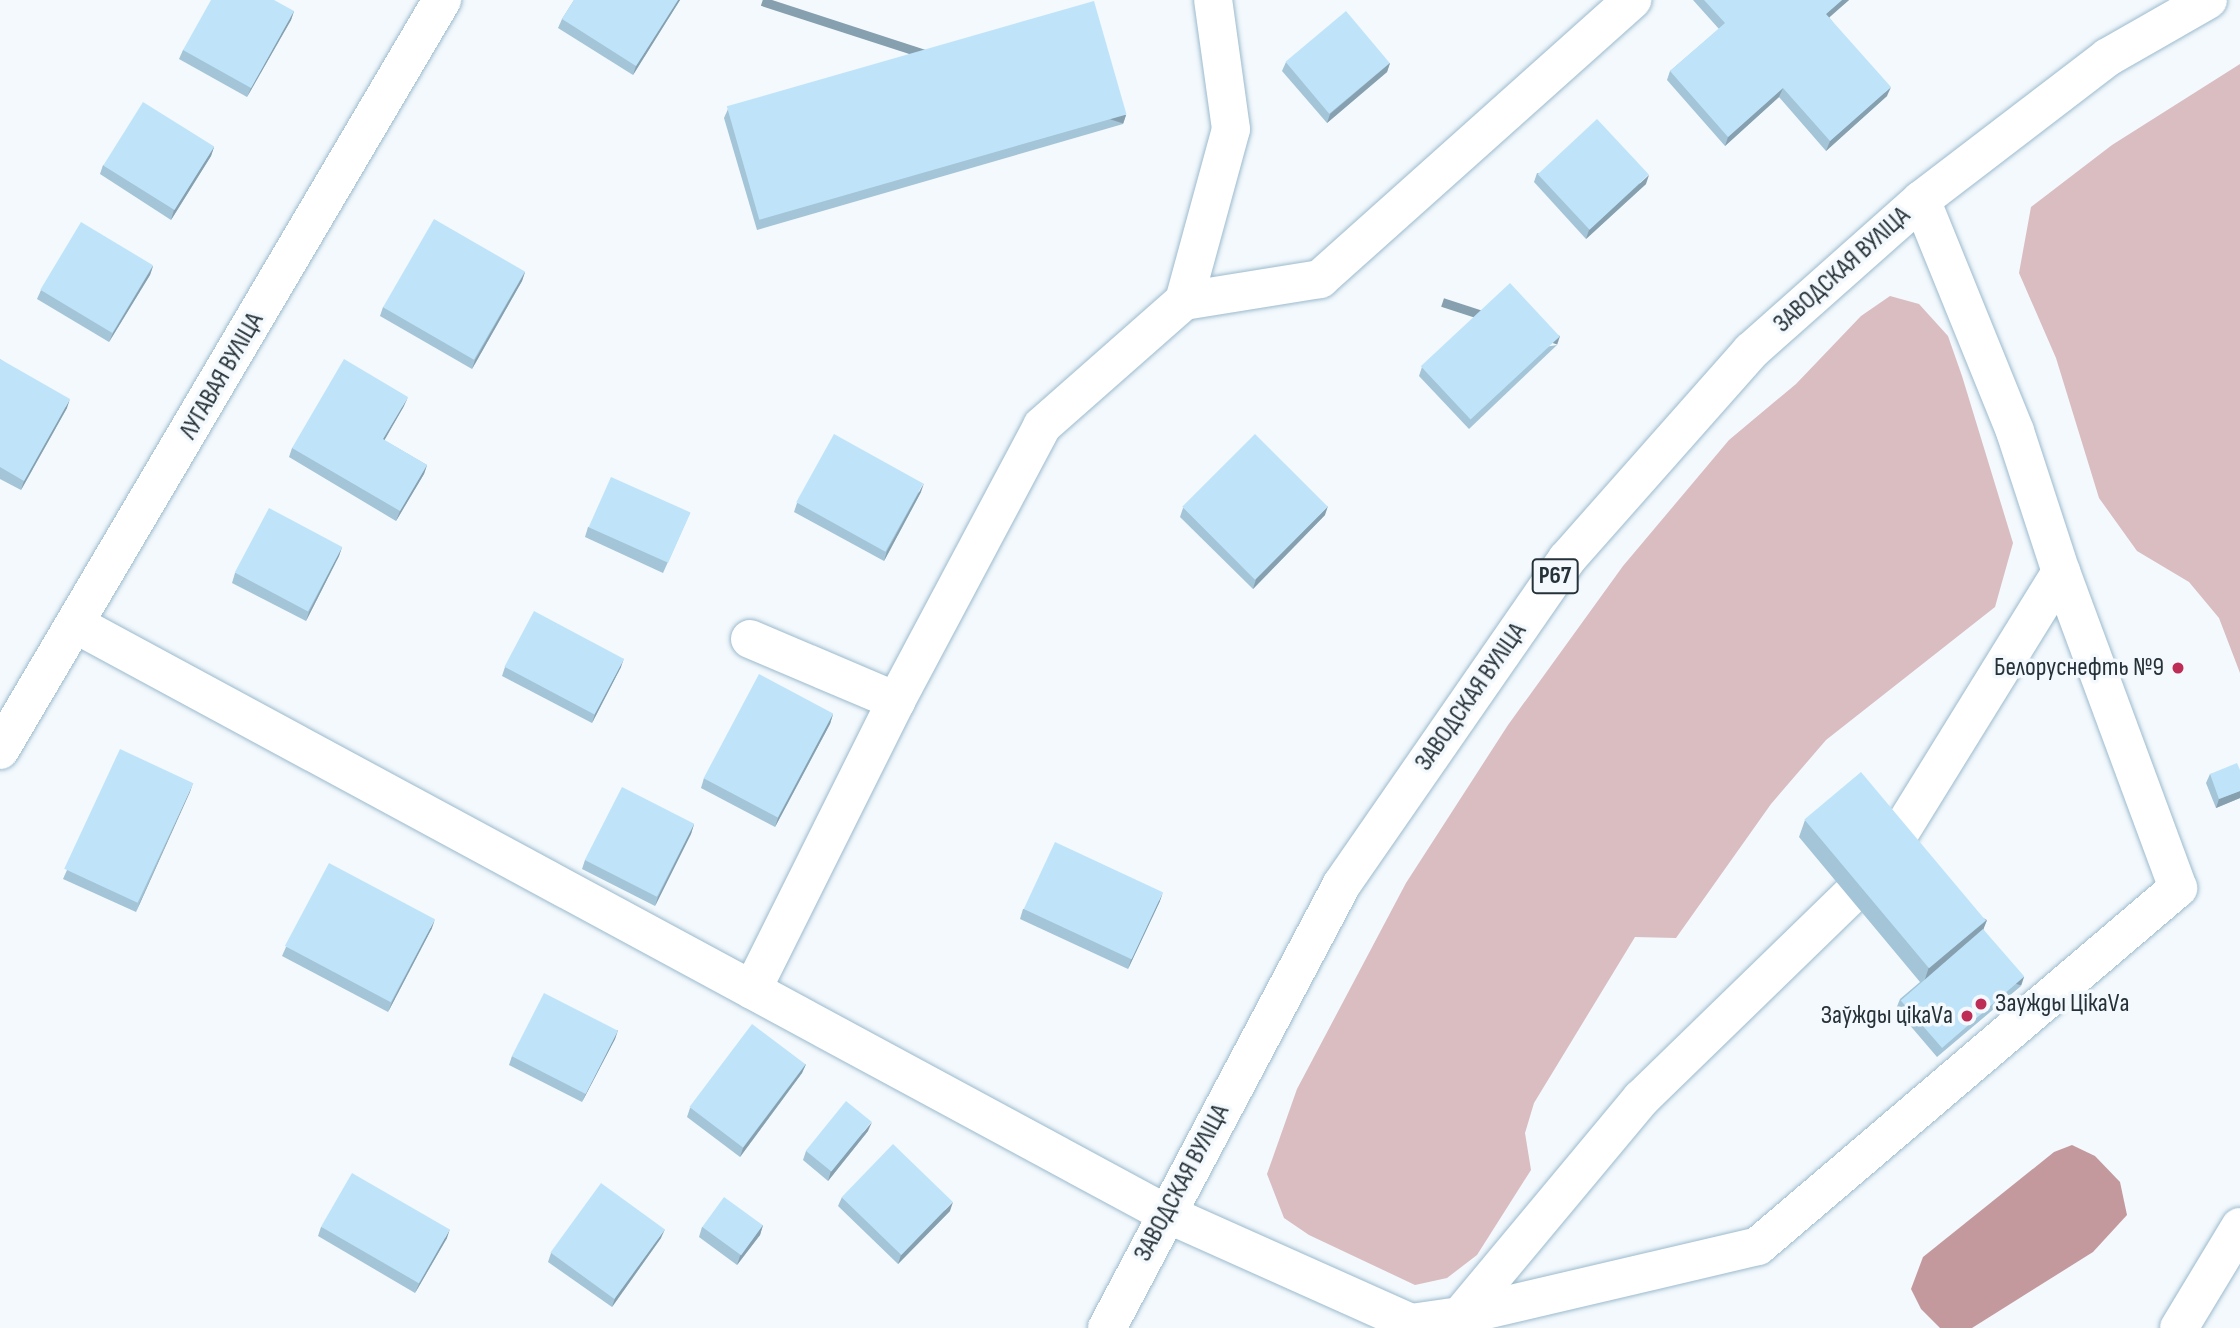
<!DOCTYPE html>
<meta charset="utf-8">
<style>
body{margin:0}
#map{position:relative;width:2240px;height:1328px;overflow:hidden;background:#f3f9fd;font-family:"Sofia Sans Condensed",sans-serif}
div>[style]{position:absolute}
.green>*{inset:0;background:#d9bdc0}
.water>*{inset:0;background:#c3999e}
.roads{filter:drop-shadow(0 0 2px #9cbacd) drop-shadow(0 0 2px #9cbacd)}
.minor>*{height:38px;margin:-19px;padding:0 19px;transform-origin:19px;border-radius:19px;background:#fff}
.major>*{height:38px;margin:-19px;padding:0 19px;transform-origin:19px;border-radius:19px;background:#fff}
.wall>*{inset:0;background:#a4c4d7}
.shaded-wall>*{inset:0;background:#86a0af;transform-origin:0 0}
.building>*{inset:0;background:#bfe4fa;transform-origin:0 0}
.dots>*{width:19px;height:19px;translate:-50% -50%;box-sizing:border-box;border:4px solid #f3f9fd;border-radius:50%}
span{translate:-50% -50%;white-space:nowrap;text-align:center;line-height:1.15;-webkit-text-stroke:7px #f3f9fd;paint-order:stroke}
.shield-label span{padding:2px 5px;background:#f3f9fd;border:2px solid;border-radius:5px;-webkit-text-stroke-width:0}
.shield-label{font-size:24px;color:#263239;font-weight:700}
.street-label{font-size:26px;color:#263239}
.poi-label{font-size:26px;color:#263239}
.right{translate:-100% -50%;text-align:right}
.left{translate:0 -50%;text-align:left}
</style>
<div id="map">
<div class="green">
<div style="clip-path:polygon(2240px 64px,2240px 673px,2219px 618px,2189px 582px,2137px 551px,2099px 498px,2056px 358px,2019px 273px,2031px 207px,2112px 145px)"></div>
<div style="clip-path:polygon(1890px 296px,1919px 304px,1948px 336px,1962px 376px,2013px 543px,1995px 607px,1826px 740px,1771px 804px,1676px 938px,1635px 937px,1534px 1103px,1525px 1133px,1531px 1170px,1477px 1255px,1447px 1278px,1415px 1285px,1309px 1235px,1284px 1218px,1267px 1174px,1297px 1089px,1406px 883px,1508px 725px,1623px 566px,1729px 440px,1796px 384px,1861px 316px)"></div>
</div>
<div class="water">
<div style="clip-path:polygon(2072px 1145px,2095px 1156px,2120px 1182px,2127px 1215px,2093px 1252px,1972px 1328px,1940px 1328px,1921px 1309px,1911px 1289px,1923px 1257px,2054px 1152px)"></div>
</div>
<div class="roads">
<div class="minor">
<div style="left:1184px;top:301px;width:178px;rotate:-74.7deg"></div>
<div style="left:1231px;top:129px;width:130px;rotate:-97.9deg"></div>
<div style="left:77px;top:625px;width:1237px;rotate:28.39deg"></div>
<div style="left:1165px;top:1213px;width:269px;rotate:24.1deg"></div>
<div style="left:1411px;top:1323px;width:49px;rotate:-8.1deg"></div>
<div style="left:1460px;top:1316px;width:306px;rotate:-13.2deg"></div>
<div style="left:1758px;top:1246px;width:552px;rotate:-40.44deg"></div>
<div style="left:2178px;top:888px;width:337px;rotate:-110.3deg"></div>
<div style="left:2061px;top:572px;width:148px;rotate:-108.1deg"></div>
<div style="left:2015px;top:431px;width:249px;rotate:-112.1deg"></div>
<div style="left:750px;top:639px;width:159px;rotate:23deg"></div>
<div style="left:0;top:750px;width:871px;rotate:-59.49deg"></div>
<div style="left:1896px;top:839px;width:314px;rotate:-58.3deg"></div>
<div style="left:752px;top:990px;width:323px;rotate:-63.5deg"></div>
<div style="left:896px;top:701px;width:311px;rotate:-62deg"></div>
<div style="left:1042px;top:426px;width:189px;rotate:-41.4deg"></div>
<div style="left:1184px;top:301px;width:138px;rotate:-9.2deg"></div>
<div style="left:1320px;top:279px;width:419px;rotate:-41.8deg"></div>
<div style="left:1460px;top:1316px;width:283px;rotate:-50.2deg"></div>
<div style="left:1641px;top:1099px;width:290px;rotate:-44.2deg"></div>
<div style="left:2179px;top:1328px;width:118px;rotate:-58.9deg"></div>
</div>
<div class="major">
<div style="left:1107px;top:1328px;width:502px;rotate:-62.11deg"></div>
<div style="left:1342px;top:884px;width:395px;rotate:-55.3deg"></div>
<div style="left:1567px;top:559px;width:278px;rotate:-48.5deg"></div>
<div style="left:1751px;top:351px;width:227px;rotate:-41.6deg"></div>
<div style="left:1921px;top:200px;width:235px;rotate:-37.4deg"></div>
<div style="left:2108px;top:57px;width:115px;rotate:-29.7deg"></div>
</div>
</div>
<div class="wall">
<div style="clip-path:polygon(574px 0,680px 0,633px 75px,558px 28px,562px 19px)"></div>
<div style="clip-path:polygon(1693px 0,1849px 0,1829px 17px,1887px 96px,1826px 151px,1779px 97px,1725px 146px,1667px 80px,1670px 71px,1719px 29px)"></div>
<div style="clip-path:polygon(294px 11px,291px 20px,247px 97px,179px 59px,183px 50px)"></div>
<div style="clip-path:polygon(1286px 62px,1390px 63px,1387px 72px,1327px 123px,1282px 71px)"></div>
<div style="clip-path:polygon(728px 109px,1126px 115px,1123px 124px,757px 230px,724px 118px)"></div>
<div style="clip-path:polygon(214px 147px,211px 156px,171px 220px,100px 174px,103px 165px)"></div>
<div style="clip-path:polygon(1537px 173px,1646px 184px,1586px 239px,1534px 182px)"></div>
<div style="clip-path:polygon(153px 266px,150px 275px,109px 342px,37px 299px,41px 290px)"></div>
<div style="clip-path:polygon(525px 272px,522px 281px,472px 369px,380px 316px,383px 307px)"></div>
<div style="clip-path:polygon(1557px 345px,1469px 429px,1419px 376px,1422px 367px)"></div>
<div style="clip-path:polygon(0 359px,67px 408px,21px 490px,0 479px)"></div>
<div style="clip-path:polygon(404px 406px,384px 440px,427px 465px,424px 474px,396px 521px,289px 457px,292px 448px)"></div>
<div style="clip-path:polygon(921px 492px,884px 561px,794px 512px,797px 503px)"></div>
<div style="clip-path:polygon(1183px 508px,1325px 515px,1253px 589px,1180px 517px)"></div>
<div style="clip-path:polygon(690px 513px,663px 573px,585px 537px,588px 527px)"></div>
<div style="clip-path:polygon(342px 547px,339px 556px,306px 621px,232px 583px,235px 573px)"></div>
<div style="clip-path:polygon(505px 667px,621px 667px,592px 723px,502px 676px)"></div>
<div style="clip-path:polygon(833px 714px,830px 724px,775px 827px,701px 788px,704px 778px)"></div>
<div style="clip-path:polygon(2240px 770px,2240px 798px,2216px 808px,2206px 783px,2210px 774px)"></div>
<div style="clip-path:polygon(193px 783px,136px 912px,63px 879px,67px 870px)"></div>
<div style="clip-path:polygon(1805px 820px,1987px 920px,1983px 929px,2021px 986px,1937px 1057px,1896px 1009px,1900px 999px,1920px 982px,1799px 837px)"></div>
<div style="clip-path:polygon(694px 824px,691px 834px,655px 906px,582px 869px,585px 860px)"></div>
<div style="clip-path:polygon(1160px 901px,1128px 969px,1020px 919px,1023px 909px)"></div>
<div style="clip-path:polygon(432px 928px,388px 1012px,282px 956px,286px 947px)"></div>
<div style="clip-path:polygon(618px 1030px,615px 1039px,582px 1102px,509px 1065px,512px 1056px)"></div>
<div style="clip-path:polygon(806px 1064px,802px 1073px,740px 1157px,687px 1117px,690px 1108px)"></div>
<div style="clip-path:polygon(868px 1131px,828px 1181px,803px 1160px,806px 1151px)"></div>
<div style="clip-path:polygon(842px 1197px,950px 1211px,898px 1264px,838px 1206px)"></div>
<div style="clip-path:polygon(763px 1225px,760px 1235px,737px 1265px,699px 1237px,702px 1227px)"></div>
<div style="clip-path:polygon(321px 1227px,447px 1238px,415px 1293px,318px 1236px)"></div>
<div style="clip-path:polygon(661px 1238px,612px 1307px,548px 1262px,551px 1253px)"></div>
</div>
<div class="shaded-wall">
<div style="clip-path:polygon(678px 0,680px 0,633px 75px,636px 66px)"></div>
<div style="clip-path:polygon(1842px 0,1849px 0,1823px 23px,1826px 14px)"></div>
<div style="clip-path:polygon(294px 11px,291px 20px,247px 97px,251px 88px)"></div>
<div style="clip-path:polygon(1390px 63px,1387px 72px,1327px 123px,1330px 114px)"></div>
<div style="clip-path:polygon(1891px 87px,1887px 96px,1826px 151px,1830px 141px)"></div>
<div style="clip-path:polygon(1783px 88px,1779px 97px,1725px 146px,1728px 137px)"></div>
<div style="left:1126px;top:115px;width:9px;height:381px;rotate:108deg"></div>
<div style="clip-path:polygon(214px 147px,211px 156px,171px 220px,174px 210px)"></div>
<div style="clip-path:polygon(1649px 175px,1646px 184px,1586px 239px,1589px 230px)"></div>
<div style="clip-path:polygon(153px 266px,150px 275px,109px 342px,113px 333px)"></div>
<div style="clip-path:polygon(525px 272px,522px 281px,472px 369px,475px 360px)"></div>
<div style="left:1560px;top:336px;width:9px;height:122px;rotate:108deg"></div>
<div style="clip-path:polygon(408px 397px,404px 406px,380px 448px,383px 439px)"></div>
<div style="clip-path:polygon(70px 399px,67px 408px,21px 490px,24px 481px)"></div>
<div style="clip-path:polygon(427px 465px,424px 474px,396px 521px,400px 511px)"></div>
<div style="clip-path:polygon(924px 483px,921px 492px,884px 561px,887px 551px)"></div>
<div style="clip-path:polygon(1328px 506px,1325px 515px,1253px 589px,1256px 579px)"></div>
<div style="clip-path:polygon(342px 547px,339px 556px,306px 621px,309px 612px)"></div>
<div style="clip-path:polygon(624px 658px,621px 667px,592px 723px,595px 714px)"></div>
<div style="clip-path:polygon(833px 714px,830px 724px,775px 827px,778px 818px)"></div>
<div style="clip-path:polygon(193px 783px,190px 792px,136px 912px,140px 902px)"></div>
<div style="clip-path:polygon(2240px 791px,2240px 798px,2216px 808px,2219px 799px)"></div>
<div style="clip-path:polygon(694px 824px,691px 834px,655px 906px,658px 897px)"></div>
<div style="clip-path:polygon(1163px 892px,1160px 901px,1128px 969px,1131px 960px)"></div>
<div style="clip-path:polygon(435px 919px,432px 928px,388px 1012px,392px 1002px)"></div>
<div style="clip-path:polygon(1987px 920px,1980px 938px,1923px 985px,1929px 967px)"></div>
<div style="left:2024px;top:977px;width:9px;height:110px;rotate:108deg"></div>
<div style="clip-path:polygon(618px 1030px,615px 1039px,582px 1102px,586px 1093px)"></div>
<div style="clip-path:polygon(806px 1064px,802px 1073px,740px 1157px,743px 1148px)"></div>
<div style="clip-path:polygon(872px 1122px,868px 1131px,828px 1181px,831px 1171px)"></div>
<div style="clip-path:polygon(953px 1202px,950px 1211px,898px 1264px,901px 1255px)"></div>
<div style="clip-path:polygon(763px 1225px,760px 1235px,737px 1265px,740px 1256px)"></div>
<div style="clip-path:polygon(450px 1229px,447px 1238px,415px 1293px,419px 1284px)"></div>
<div style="clip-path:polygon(665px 1229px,661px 1238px,612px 1307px,615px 1298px)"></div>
</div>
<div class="building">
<div style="clip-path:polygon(211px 0,274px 0,294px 11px,251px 88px,183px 50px)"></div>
<div style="clip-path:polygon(574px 0,678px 0,636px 66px,562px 19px)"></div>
<div style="clip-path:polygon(1704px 0,1842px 0,1826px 14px,1891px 87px,1830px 141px,1783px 88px,1728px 137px,1670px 71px,1725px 23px)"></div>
<div style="left:1094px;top:1px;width:118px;height:382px;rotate:74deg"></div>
<div style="left:1346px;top:11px;width:68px;height:79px;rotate:50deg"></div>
<div style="left:143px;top:102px;width:84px;height:75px;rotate:32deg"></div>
<div style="left:1597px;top:119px;width:76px;height:81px;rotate:47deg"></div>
<div style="left:434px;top:219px;width:105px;height:102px;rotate:30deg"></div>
<div style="left:81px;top:222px;width:84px;height:79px;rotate:31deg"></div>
<div style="left:1510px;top:283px;width:73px;height:122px;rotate:47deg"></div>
<div style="clip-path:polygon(0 359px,70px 399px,24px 481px,0 467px)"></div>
<div style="clip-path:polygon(344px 359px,408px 397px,383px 439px,427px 465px,400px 511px,292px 448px)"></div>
<div style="left:834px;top:434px;width:102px;height:78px;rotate:29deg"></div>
<div style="left:1255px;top:434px;width:103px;height:103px;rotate:45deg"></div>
<div style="left:611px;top:477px;width:87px;height:55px;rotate:24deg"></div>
<div style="left:269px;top:508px;width:83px;height:73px;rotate:28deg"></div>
<div style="left:534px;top:611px;width:102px;height:63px;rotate:28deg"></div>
<div style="left:759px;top:674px;width:84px;height:118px;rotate:28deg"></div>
<div style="left:120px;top:749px;width:81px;height:132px;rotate:25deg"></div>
<div style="clip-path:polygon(2237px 763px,2240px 770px,2240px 791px,2219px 799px,2210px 774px)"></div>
<div style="left:1861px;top:772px;width:194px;height:74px;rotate:50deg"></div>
<div style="left:622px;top:787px;width:81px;height:82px;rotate:27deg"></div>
<div style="left:1055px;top:842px;width:119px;height:74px;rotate:25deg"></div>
<div style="left:329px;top:863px;width:120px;height:94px;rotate:28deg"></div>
<div style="left:1983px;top:929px;width:63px;height:109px;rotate:49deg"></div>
<div style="left:544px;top:993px;width:83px;height:71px;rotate:27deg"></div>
<div style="left:752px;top:1024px;width:67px;height:104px;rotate:37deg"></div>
<div style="left:846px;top:1101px;width:33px;height:64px;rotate:39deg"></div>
<div style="left:893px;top:1144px;width:83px;height:74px;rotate:44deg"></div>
<div style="left:352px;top:1173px;width:113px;height:62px;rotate:30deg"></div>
<div style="left:601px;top:1183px;width:79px;height:86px;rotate:36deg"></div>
<div style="left:724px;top:1197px;width:48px;height:37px;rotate:36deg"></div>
</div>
<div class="dots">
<div style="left:2178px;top:668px;background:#bd2d55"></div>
<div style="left:1981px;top:1004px;background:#bd2d55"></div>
<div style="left:1967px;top:1016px;background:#bd2d55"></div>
</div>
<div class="shield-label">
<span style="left:1555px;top:576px">Р67</span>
</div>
<div class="street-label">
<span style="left:1842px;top:270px;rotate:-42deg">ЗАВОДСКАЯ ВУЛІЦА</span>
<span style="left:222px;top:376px;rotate:-60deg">ЛУГАВАЯ ВУЛІЦА</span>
<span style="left:1471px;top:697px;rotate:-55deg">ЗАВОДСКАЯ ВУЛІЦА</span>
<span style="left:1182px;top:1183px;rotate:-62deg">ЗАВОДСКАЯ ВУЛІЦА</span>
</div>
<div class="poi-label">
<span class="right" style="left:2164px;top:668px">Белоруснефть №9</span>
<span class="left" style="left:1995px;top:1004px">Заужды ЦікаVа</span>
<span class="right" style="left:1953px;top:1016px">Заўжды цікаVа</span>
</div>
</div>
